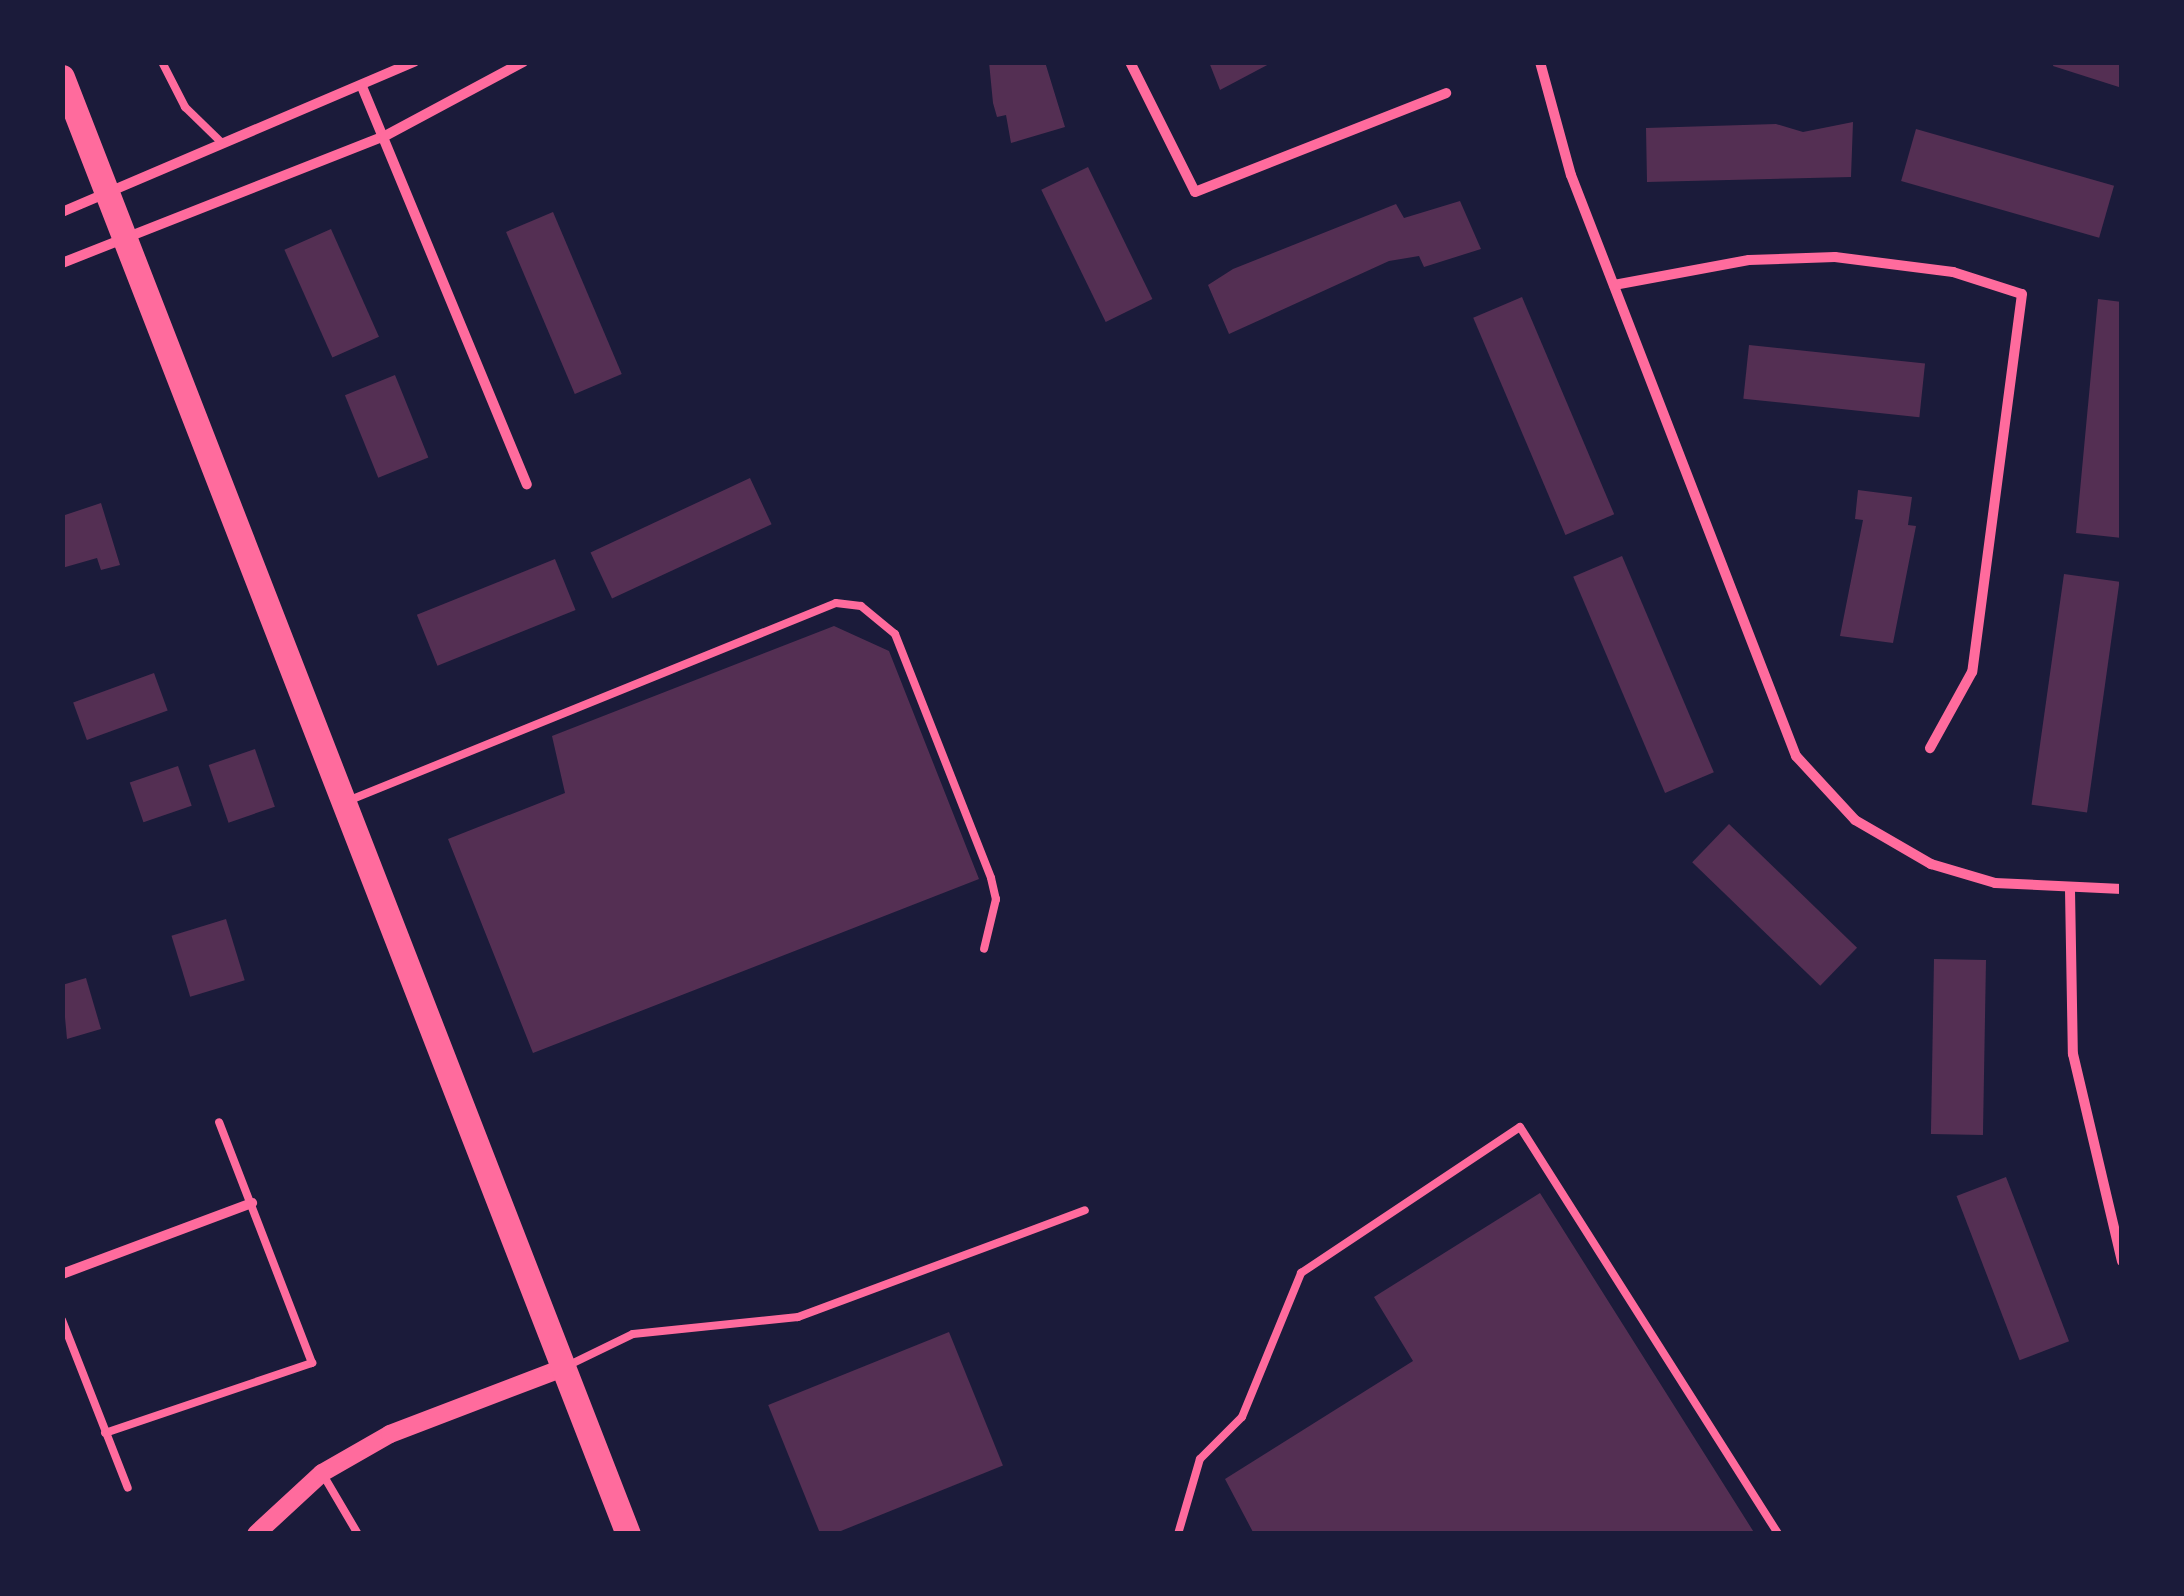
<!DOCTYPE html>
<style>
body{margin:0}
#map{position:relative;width:2184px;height:1596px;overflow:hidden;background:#1b1b3a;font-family:Spectral,serif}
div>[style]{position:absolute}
.building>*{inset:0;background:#542f53;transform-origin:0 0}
.service>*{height:8px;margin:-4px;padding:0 4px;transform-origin:4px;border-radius:4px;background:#ff6b9d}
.minor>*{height:10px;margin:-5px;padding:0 5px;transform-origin:5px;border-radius:5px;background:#ff6b9d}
.tertiary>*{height:18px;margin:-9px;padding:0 9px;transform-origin:9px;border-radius:9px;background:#ff6b9d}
.primary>*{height:25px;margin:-12.5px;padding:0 12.5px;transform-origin:12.5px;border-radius:12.5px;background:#ff6b9d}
span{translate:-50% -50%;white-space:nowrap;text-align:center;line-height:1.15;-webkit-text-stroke:10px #1b1b3a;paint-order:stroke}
.frame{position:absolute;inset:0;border:65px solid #1b1b3a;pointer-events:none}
</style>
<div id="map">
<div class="building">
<div style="clip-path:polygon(989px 62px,1045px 62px,1065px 127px,1011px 143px,1006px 115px,997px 117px,993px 103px)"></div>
<div style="clip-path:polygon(1209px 62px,1271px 62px,1271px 63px,1220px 90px)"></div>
<div style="clip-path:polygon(2122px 62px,2122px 88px,2053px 66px,2054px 62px)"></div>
<div style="clip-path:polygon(1853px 122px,1851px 177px,1647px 182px,1646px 128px,1776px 124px,1803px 132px)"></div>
<div style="left:1916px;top:129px;width:206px;height:54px;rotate:16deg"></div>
<div style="left:1088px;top:167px;width:147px;height:52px;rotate:64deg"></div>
<div style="clip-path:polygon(1460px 201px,1481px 249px,1424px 267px,1419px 256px,1389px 261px,1229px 334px,1208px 285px,1233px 269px,1396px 204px,1404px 218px)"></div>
<div style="left:553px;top:212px;width:176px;height:51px;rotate:67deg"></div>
<div style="left:331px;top:229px;width:118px;height:51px;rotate:66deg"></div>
<div style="left:1522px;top:297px;width:236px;height:53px;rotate:67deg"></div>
<div style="clip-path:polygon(2098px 299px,2122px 302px,2122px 538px,2076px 533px)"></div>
<div style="left:1749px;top:345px;width:177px;height:54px;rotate:6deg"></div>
<div style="left:395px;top:375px;width:89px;height:54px;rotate:68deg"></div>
<div style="left:750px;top:478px;width:51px;height:176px;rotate:65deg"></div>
<div style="clip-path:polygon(1858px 490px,1912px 497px,1908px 525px,1916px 526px,1893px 643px,1840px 636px,1863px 520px,1855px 519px)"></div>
<div style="clip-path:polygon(101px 503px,120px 565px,101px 570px,97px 558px,62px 568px,62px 516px)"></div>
<div style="left:1622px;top:556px;width:235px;height:53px;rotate:67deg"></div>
<div style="left:555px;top:559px;width:55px;height:149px;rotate:68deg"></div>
<div style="left:2064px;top:574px;width:56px;height:233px;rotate:8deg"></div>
<div style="clip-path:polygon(834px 626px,889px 651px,979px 879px,533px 1053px,448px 839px,565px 793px,552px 736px)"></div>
<div style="left:154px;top:673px;width:40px;height:86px;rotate:70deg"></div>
<div style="left:255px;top:749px;width:61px;height:49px;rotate:71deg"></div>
<div style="left:178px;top:766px;width:42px;height:51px;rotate:71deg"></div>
<div style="left:1729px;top:824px;width:178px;height:53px;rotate:44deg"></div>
<div style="left:226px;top:919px;width:64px;height:57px;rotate:73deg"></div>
<div style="left:1934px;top:959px;width:52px;height:175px;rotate:1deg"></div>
<div style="clip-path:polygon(86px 978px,101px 1029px,67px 1039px,62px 985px)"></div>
<div style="left:2006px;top:1177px;width:176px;height:53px;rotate:69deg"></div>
<div style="clip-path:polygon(1540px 1193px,1755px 1534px,1254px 1534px,1225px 1479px,1413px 1361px,1374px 1297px)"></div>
<div style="left:949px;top:1332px;width:144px;height:195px;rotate:68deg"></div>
</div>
<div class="service">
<div style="left:162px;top:62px;width:51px;rotate:62.9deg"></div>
<div style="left:185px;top:107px;width:52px;rotate:44.2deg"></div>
<div style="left:350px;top:800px;width:524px;rotate:-22.07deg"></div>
<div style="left:836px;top:603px;width:25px;rotate:7deg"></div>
<div style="left:861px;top:606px;width:44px;rotate:39.5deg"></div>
<div style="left:895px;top:634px;width:262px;rotate:68.5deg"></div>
<div style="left:991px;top:878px;width:22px;rotate:77deg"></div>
<div style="left:996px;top:899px;width:51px;rotate:103.5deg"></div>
<div style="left:62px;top:1320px;width:180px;rotate:68.6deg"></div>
<div style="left:567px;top:1366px;width:73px;rotate:-25.9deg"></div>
<div style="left:633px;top:1334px;width:166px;rotate:-5.9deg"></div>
<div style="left:798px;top:1317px;width:306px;rotate:-20.4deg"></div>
<div style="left:105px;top:1433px;width:219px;rotate:-18.7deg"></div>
<div style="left:312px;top:1363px;width:258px;rotate:-111.1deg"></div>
<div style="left:322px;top:1473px;width:71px;rotate:59.5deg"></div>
<div style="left:1178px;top:1534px;width:78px;rotate:-73.7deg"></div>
<div style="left:1200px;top:1459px;width:59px;rotate:-45deg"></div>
<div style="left:1242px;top:1417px;width:156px;rotate:-67.7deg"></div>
<div style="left:1301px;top:1273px;width:263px;rotate:-33.7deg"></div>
<div style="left:1520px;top:1127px;width:482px;rotate:57.6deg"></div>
</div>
<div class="minor">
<div style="left:1130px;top:62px;width:145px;rotate:63.4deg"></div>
<div style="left:1195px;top:192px;width:270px;rotate:-21.5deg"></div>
<div style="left:1540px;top:62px;width:117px;rotate:74.7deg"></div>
<div style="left:1571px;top:175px;width:623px;rotate:68.83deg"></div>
<div style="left:1796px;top:756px;width:87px;rotate:47.3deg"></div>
<div style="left:1855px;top:820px;width:88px;rotate:30.1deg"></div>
<div style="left:1931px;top:864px;width:67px;rotate:16.5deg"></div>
<div style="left:1995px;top:883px;width:127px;rotate:2.7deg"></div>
<div style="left:363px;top:89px;width:428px;rotate:67.5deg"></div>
<div style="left:62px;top:212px;width:383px;rotate:-23.1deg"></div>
<div style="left:62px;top:263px;width:347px;rotate:-21.5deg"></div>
<div style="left:385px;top:136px;width:157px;rotate:-28.2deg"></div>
<div style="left:1614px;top:285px;width:137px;rotate:-10.5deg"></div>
<div style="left:1749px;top:260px;width:86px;rotate:-2deg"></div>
<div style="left:1835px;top:257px;width:119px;rotate:7.2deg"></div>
<div style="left:1953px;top:272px;width:72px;rotate:17.7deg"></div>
<div style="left:2022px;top:294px;width:381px;rotate:97.5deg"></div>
<div style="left:1972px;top:672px;width:87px;rotate:118.9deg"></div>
<div style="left:2070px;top:890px;width:164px;rotate:89deg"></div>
<div style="left:2073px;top:1054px;width:213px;rotate:76.7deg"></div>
<div style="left:62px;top:1274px;width:203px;rotate:-20.5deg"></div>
</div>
<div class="tertiary">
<div style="left:256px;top:1534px;width:90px;rotate:-42.7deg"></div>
<div style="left:322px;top:1473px;width:78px;rotate:-29.8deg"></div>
<div style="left:390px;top:1434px;width:185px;rotate:-20.9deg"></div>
</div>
<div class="primary">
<div style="left:62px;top:77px;width:1563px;rotate:68.77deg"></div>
</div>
<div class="frame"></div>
</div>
